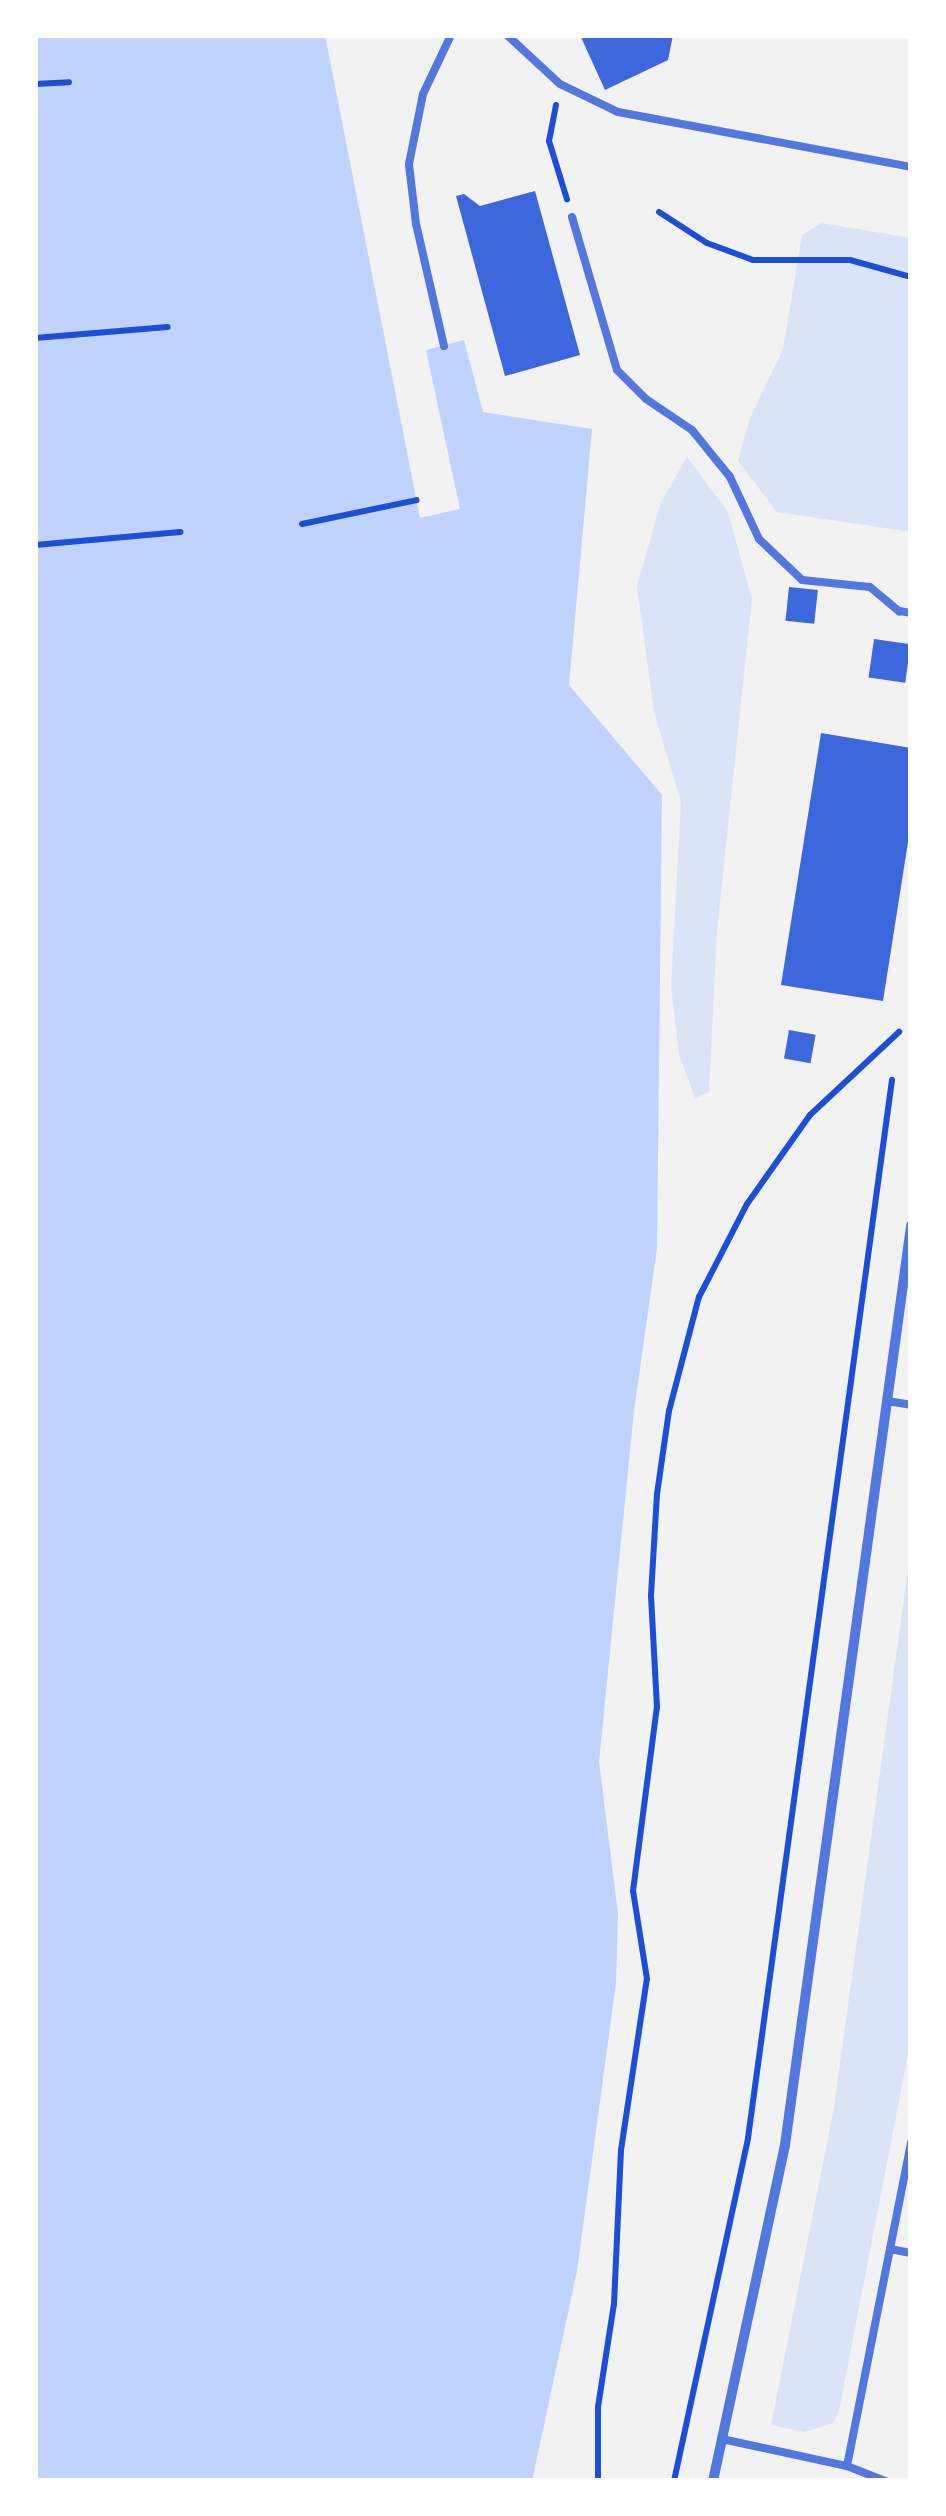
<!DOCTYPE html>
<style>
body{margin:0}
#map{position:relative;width:946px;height:2516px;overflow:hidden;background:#f2f2f2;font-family:Helvetica,sans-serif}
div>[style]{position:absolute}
.green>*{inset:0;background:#dbe4f7}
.water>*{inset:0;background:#bfd3fe}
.building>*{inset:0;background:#3d67dc;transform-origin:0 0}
.path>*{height:6px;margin:-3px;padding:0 3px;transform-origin:3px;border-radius:3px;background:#1d4ed8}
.service>*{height:8px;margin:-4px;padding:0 4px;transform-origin:4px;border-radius:4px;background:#5277de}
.minor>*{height:10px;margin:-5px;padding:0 5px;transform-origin:5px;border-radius:5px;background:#5277de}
span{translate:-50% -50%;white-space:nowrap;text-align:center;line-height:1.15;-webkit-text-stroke:9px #fff;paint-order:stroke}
.frame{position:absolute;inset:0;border:38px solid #fff;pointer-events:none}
</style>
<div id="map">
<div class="green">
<div style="clip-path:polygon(821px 223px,911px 238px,911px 532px,777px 512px,738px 461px,750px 418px,783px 349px,802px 235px)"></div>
<div style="clip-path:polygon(687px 457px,728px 512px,752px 599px,717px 931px,709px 1092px,695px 1098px,679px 1055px,671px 987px,681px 802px,654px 712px,637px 586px,661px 502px)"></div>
<div style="clip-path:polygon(911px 1547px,911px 2039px,839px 2411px,833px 2423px,805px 2432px,771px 2425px,834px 2107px)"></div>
</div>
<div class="water">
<div style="clip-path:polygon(35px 35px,325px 35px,420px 518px,460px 509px,426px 350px,464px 340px,483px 412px,592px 429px,569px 685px,662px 795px,657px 1248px,634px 1411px,599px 1762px,618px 1914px,616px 1983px,577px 2271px,532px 2481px,35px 2481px)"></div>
</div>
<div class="building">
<div style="clip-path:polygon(580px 35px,673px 35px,668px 60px,605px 90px)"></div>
<div style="clip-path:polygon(535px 191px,580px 355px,505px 376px,456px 196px,464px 194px,480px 206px)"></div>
<div style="left:789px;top:587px;width:29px;height:34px;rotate:6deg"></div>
<div style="left:874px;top:639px;width:37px;height:39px;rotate:8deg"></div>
<div style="clip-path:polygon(821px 733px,911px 748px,911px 823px,883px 1001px,781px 985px)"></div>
<div style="left:789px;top:1030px;width:27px;height:29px;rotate:10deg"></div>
</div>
<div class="path">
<div style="left:35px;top:84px;width:34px;rotate:-3deg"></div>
<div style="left:556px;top:105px;width:37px;rotate:101deg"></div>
<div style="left:549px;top:141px;width:61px;rotate:72.8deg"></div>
<div style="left:659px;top:212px;width:57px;rotate:32.9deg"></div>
<div style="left:707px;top:243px;width:49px;rotate:20.3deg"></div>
<div style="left:753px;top:260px;width:97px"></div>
<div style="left:850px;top:260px;width:63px;rotate:15.6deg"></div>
<div style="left:35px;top:338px;width:133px;rotate:-4.7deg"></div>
<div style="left:302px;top:524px;width:117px;rotate:-11.8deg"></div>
<div style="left:35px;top:545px;width:146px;rotate:-5.1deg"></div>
<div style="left:598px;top:2481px;width:74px;rotate:-90deg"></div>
<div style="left:598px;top:2407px;width:104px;rotate:-81.2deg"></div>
<div style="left:614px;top:2304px;width:154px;rotate:-87.4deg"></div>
<div style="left:621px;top:2150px;width:173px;rotate:-81.4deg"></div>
<div style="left:647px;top:1979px;width:89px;rotate:-99deg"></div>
<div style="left:633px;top:1891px;width:186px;rotate:-82.6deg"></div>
<div style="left:657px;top:1707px;width:112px;rotate:-93.1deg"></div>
<div style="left:651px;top:1595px;width:101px;rotate:-86.6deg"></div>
<div style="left:657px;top:1494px;width:84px;rotate:-81.8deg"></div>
<div style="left:669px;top:1411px;width:118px;rotate:-75.3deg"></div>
<div style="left:699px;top:1297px;width:105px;rotate:-62.7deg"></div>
<div style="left:747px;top:1204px;width:109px;rotate:-54.7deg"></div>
<div style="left:810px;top:1115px;width:122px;rotate:-43deg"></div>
<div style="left:674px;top:2481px;width:351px;rotate:-77.8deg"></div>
<div style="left:748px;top:2138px;width:1068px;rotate:-82.25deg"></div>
</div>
<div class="service">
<div style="left:507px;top:35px;width:72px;rotate:42.8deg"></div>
<div style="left:560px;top:84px;width:64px;rotate:25.8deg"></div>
<div style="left:618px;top:112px;width:298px;rotate:10.6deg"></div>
<div style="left:572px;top:217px;width:159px;rotate:73.6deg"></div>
<div style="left:617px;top:370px;width:41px;rotate:45deg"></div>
<div style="left:646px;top:399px;width:55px;rotate:34deg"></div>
<div style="left:692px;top:430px;width:60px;rotate:51deg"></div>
<div style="left:730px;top:477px;width:68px;rotate:64.9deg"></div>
<div style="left:759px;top:539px;width:59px;rotate:43.6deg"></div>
<div style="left:802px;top:580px;width:68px;rotate:5.9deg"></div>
<div style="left:870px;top:587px;width:38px;rotate:40deg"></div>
<div style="left:899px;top:611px;width:12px;rotate:9deg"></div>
<div style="left:444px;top:346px;width:125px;rotate:-102.9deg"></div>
<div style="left:416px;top:224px;width:60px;rotate:-96.7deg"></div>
<div style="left:409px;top:164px;width:71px;rotate:-78.7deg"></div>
<div style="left:423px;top:94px;width:65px;rotate:-64.6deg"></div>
<div style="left:887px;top:1401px;width:24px;rotate:9deg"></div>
<div style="left:890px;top:2249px;width:21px;rotate:11deg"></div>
<div style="left:722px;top:2439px;width:128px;rotate:12.2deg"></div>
<div style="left:847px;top:2466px;width:41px;rotate:21.5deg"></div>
<div style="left:847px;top:2466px;width:330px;rotate:-78.8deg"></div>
</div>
<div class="minor">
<div style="left:713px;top:2481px;width:344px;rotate:-77.9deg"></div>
<div style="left:785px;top:2145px;width:928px;rotate:-82.19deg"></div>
</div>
<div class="frame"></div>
</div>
